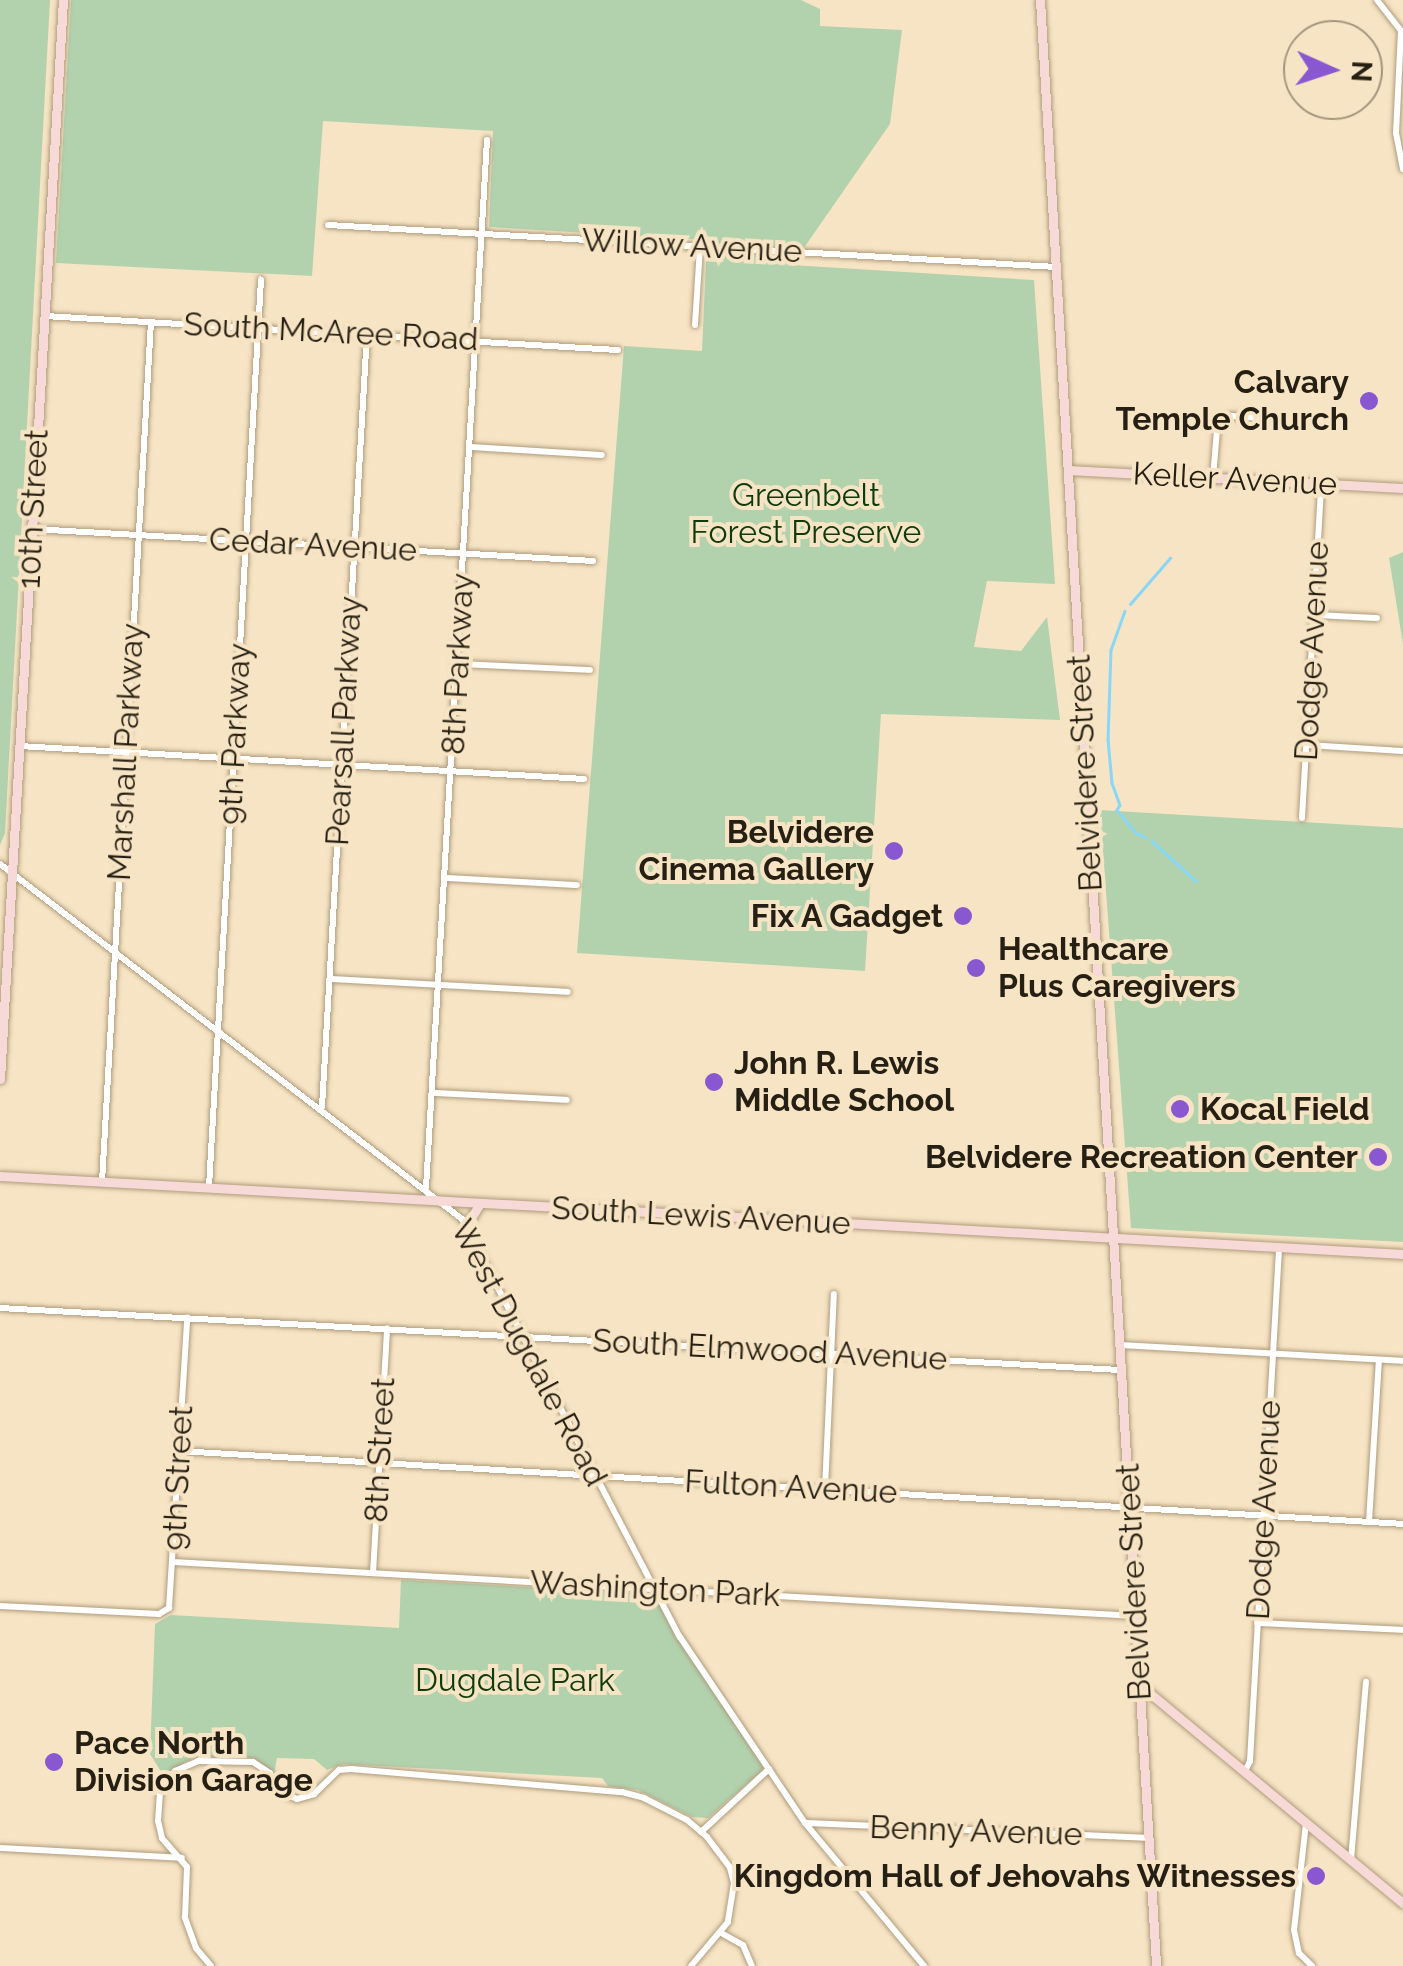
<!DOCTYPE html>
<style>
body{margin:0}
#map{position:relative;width:1403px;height:1966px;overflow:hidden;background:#f7e4c4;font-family:Raleway,sans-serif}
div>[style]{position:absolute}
.green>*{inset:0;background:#b2d2ae}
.stream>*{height:2.5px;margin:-1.25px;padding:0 1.25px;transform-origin:1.25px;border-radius:1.25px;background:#89d7f6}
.roads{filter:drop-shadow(0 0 2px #ae9c7d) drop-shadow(0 0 2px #ae9c7d)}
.street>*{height:6px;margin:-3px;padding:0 3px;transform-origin:3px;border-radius:3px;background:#fff}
.secondary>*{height:9px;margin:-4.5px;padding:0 4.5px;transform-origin:4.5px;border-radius:4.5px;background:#f7d9d8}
.dots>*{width:28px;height:28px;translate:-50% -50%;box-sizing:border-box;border:5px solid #f7e4c4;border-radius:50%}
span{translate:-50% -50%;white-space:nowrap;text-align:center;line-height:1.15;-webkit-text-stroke:8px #f7e4c4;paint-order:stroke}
.street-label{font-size:32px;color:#261f13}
.poi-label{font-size:32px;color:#261f13;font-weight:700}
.right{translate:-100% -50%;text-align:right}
.left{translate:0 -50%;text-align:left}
.park-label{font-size:32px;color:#0e3c08}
.north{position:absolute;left:1283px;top:20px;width:100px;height:100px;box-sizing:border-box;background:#f7e4c4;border:2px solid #a3957d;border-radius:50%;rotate:93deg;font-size:28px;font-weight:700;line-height:40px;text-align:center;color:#261f13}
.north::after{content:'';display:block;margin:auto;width:35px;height:45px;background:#8957cf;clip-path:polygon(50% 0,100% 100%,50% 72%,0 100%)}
</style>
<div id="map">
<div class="green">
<div style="clip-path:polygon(0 0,50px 0,5px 833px,0 845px)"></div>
<div style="clip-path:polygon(71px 0,801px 0,820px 9px,820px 26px,902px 30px,890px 124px,792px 265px,1034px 280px,1055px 584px,987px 581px,974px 647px,1021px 651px,1047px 617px,1060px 720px,881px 714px,865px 971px,577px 953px,624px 346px,702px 351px,707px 240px,489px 227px,493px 131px,323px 121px,312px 276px,56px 263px)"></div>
<div style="clip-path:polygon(1403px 552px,1403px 644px,1389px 558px)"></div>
<div style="clip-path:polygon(1100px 810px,1403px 828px,1403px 1242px,1131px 1228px)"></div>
<div style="clip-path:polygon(401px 1580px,652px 1594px,765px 1768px,708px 1818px,692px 1817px,638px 1790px,608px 1786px,602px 1778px,343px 1764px,327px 1770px,314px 1759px,277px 1758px,274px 1774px,252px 1758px,225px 1757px,193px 1758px,163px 1775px,150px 1754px,155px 1624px,171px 1615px,399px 1628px)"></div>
</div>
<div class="stream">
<div style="left:1130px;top:604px;width:61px;rotate:-49deg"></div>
<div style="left:1125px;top:611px;width:41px;rotate:109.7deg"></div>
<div style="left:1111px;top:650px;width:89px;rotate:91.9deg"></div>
<div style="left:1108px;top:739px;width:44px;rotate:84.8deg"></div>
<div style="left:1112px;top:783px;width:23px;rotate:70deg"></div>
<div style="left:1120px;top:805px;width:6px;rotate:121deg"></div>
<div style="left:1117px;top:810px;width:30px;rotate:50deg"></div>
<div style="left:1136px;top:833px;width:10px;rotate:24deg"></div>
<div style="left:1152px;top:841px;width:59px;rotate:42.3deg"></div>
</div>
<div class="roads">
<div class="street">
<div style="left:1377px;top:0;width:39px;rotate:52deg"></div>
<div style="left:1401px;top:31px;width:102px;rotate:92.8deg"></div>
<div style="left:1396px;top:133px;width:37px;rotate:79deg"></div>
<div style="left:328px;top:225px;width:729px;rotate:3.3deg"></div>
<div style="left:45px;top:316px;width:574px;rotate:3.4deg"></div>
<div style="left:695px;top:325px;width:78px;rotate:-86.3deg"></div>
<div style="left:470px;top:447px;width:132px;rotate:3.5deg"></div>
<div style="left:1213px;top:478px;width:49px;rotate:-85.3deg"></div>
<div style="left:1217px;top:429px;width:19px;rotate:-43deg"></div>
<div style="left:1231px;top:416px;width:107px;rotate:3.7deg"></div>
<div style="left:32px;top:529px;width:562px;rotate:3.26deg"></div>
<div style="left:1315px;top:615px;width:62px;rotate:2.8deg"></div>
<div style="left:458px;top:664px;width:132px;rotate:2.6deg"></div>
<div style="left:1307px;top:745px;width:96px;rotate:3.6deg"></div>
<div style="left:19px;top:746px;width:566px;rotate:3.34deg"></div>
<div style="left:1302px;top:818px;width:335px;rotate:-86.7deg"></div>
<div style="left:0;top:864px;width:583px;rotate:37.54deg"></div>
<div style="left:462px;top:1219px;width:471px;rotate:62.5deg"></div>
<div style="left:680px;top:1637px;width:224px;rotate:56.1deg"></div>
<div style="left:805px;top:1823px;width:186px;rotate:50.2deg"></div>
<div style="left:446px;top:878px;width:131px;rotate:3.1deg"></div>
<div style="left:330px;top:979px;width:238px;rotate:3.1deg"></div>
<div style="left:434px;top:1093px;width:133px;rotate:3deg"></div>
<div style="left:322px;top:1107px;width:774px;rotate:-86.67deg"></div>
<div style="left:102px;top:1182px;width:861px;rotate:-86.74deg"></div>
<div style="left:209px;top:1187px;width:909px;rotate:-86.72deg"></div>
<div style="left:426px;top:1188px;width:1050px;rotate:-86.67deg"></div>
<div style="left:0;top:1308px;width:1123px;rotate:3.17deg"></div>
<div style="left:1119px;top:1345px;width:284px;rotate:3.2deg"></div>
<div style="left:179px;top:1451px;width:1226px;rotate:3.41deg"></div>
<div style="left:825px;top:1489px;width:195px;rotate:-87.4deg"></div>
<div style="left:1369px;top:1522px;width:162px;rotate:-86.5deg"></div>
<div style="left:173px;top:1562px;width:964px;rotate:3.21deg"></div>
<div style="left:373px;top:1573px;width:245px;rotate:-86.7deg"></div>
<div style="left:0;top:1606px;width:159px;rotate:2.9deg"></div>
<div style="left:159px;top:1614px;width:12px;rotate:-31deg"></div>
<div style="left:169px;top:1608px;width:291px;rotate:-86.4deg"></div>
<div style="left:1257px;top:1623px;width:146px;rotate:2.7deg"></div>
<div style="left:1245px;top:1771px;width:11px;rotate:-63deg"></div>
<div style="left:1250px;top:1761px;width:514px;rotate:-86.76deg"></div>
<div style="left:805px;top:1823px;width:343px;rotate:2.5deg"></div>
<div style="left:1306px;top:1823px;width:108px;rotate:96.4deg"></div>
<div style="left:1294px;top:1930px;width:24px;rotate:78deg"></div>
<div style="left:1299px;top:1953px;width:18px;rotate:45deg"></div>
<div style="left:701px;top:1832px;width:93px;rotate:-42.8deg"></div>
<div style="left:0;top:1848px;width:182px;rotate:3.1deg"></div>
<div style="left:1351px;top:1860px;width:179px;rotate:-85.2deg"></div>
<div style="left:723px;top:1934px;width:23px;rotate:29deg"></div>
<div style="left:743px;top:1945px;width:23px;rotate:67deg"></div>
<div style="left:211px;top:1966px;width:23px;rotate:-130deg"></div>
<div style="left:196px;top:1948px;width:33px;rotate:-110deg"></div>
<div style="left:185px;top:1917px;width:50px;rotate:-87.7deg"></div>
<div style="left:187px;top:1867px;width:38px;rotate:-131deg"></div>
<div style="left:162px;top:1838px;width:17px;rotate:-103deg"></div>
<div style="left:158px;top:1821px;width:29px;rotate:-86deg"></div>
<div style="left:160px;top:1792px;width:13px;rotate:-58deg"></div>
<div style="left:167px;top:1781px;width:13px;rotate:-51deg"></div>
<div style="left:175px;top:1771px;width:25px;rotate:-23deg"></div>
<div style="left:198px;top:1761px;width:55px;rotate:1deg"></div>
<div style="left:253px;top:1762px;width:20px;rotate:33deg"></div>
<div style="left:270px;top:1773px;width:21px;rotate:65deg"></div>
<div style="left:279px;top:1792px;width:19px;rotate:21deg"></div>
<div style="left:297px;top:1799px;width:18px;rotate:-16deg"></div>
<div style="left:314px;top:1794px;width:35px;rotate:-44deg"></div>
<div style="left:339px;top:1770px;width:12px;rotate:-5deg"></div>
<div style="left:351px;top:1769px;width:272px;rotate:4.9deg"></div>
<div style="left:622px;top:1792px;width:23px;rotate:15deg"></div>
<div style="left:644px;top:1798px;width:48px;rotate:27.1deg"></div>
<div style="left:687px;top:1820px;width:26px;rotate:40deg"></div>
<div style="left:707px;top:1837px;width:39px;rotate:53deg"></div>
<div style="left:730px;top:1868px;width:16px;rotate:75deg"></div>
<div style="left:734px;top:1883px;width:39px;rotate:99deg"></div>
<div style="left:728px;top:1922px;width:57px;rotate:130.1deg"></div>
</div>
<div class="secondary">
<div style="left:1040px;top:0;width:1969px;rotate:86.62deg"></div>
<div style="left:1068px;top:470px;width:335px;rotate:3.1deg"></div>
<div style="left:0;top:1079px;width:1081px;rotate:-86.66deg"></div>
<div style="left:0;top:1176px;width:1405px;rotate:3.18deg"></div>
<div style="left:466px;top:1226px;width:26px;rotate:-58deg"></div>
<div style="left:1140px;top:1685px;width:342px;rotate:39.7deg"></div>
</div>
</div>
<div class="dots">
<div style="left:1369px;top:401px;background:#8957cf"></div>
<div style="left:894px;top:851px;background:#8957cf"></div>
<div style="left:963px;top:916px;background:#8957cf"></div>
<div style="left:976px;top:968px;background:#8957cf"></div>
<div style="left:714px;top:1082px;background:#8957cf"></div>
<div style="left:1180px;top:1109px;background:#8957cf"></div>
<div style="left:1378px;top:1157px;background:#8957cf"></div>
<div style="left:54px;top:1762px;background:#8957cf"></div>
<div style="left:1316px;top:1876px;background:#8957cf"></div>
</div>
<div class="street-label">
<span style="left:692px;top:246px;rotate:3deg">Willow Avenue</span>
<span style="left:331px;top:332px;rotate:3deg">South McAree Road</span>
<span style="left:1235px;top:479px;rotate:3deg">Keller Avenue</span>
<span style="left:33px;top:509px;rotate:-87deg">10th Street</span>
<span style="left:313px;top:545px;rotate:3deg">Cedar Avenue</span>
<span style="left:1312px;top:651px;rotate:-87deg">Dodge Avenue</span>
<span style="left:458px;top:664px;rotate:-87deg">8th Parkway</span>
<span style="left:344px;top:721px;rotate:-87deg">Pearsall Parkway</span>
<span style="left:235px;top:734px;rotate:-87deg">9th Parkway</span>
<span style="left:126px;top:752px;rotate:-87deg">Marshall Parkway</span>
<span style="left:1085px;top:773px;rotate:-93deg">Belvidere Street</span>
<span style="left:701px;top:1216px;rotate:3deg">South Lewis Avenue</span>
<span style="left:770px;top:1350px;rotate:3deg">South Elmwood Avenue</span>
<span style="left:529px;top:1353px;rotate:62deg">West Dugdale Road</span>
<span style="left:380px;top:1450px;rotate:-87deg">8th Street</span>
<span style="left:178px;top:1478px;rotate:-87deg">9th Street</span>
<span style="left:791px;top:1487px;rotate:3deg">Fulton Avenue</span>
<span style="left:1264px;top:1510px;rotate:-87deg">Dodge Avenue</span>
<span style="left:1134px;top:1582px;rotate:-93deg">Belvidere Street</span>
<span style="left:655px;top:1589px;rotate:3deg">Washington Park</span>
<span style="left:976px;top:1831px;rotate:2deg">Benny Avenue</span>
</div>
<div class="poi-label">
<span class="right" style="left:1349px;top:401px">Calvary<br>Temple Church</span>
<span class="right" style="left:874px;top:851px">Belvidere<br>Cinema Gallery</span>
<span class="right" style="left:943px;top:916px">Fix A Gadget</span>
<span class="left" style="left:998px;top:968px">Healthcare<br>Plus Caregivers</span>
<span class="left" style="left:734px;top:1082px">John R. Lewis<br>Middle School</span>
<span class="left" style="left:1200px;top:1109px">Kocal Field</span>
<span class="right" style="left:1358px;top:1157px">Belvidere Recreation Center</span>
<span class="left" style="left:74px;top:1762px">Pace North<br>Division Garage</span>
<span class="right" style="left:1296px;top:1876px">Kingdom Hall of Jehovahs Witnesses</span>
</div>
<div class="park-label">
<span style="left:806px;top:514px">Greenbelt<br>Forest Preserve</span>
<span style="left:515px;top:1680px">Dugdale Park</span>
</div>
<div class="north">N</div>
</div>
